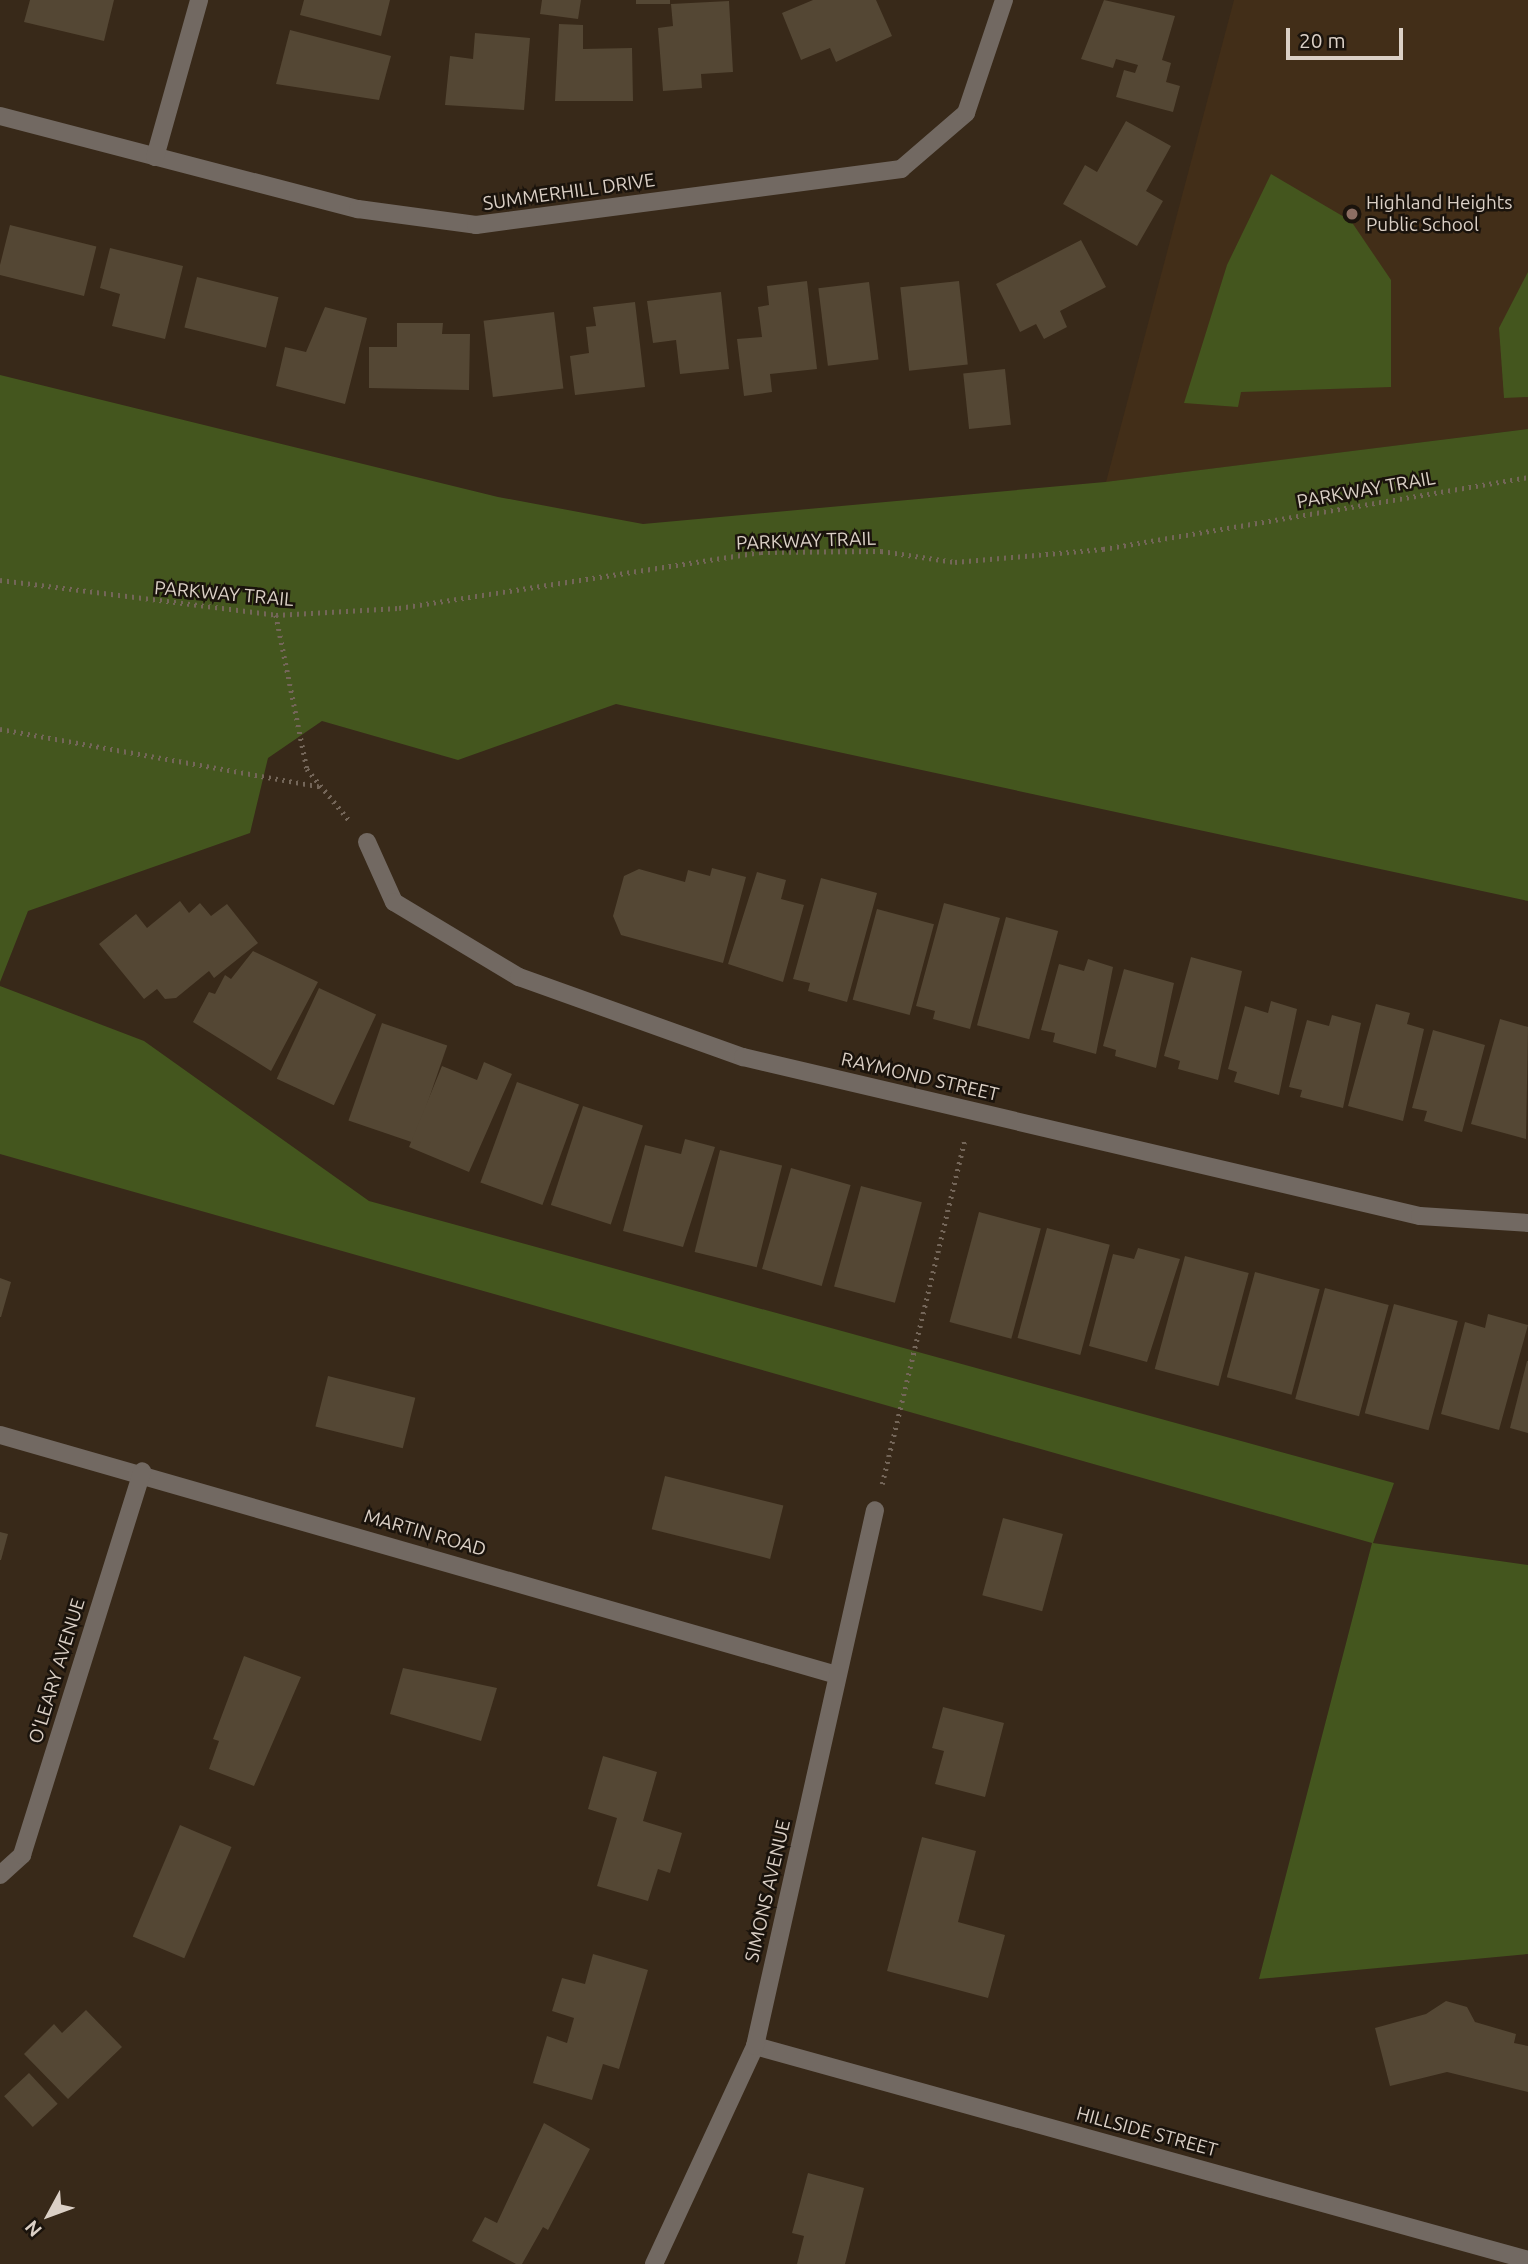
<!DOCTYPE html>
<style>
body{margin:0}
#map{position:relative;width:1528px;height:2264px;overflow:hidden;background:#382919;font-family:Ubuntu,sans-serif}
div>[style]{position:absolute}
.built>*{inset:0;background:#422e18}
.green>*{inset:0;background:#44561e}
.building>*{inset:0;background:#544734;transform-origin:0 0}
.path>*{height:4.5px;margin-top:-2.25px;transform-origin:0;background:repeating-linear-gradient(90deg,#746659 0 2px,transparent 0 7px)}
.minor>*{height:18px;margin:-9px;padding:0 9px;transform-origin:9px;border-radius:9px;background:#726962}
.dots>*{width:19px;height:19px;translate:-50% -50%;box-sizing:border-box;border:4px solid #1a130c;border-radius:50%}
span{translate:-50% -50%;white-space:nowrap;text-align:center;line-height:1.15;-webkit-text-stroke:5px #1a130c;paint-order:stroke}
.street-label{font-size:19px;color:#dbd0c6}
.poi-label{font-size:19px;color:#dbd0c6}
.left{translate:0 -50%;text-align:left}
.north{position:absolute;left:14px;top:2180px;width:70px;height:70px;-webkit-text-stroke:5px #1a130c;paint-order:stroke;rotate:229deg;font-size:19px;font-weight:700;line-height:28px;text-align:center;color:#dbd0c6}
.north::after{content:'';display:block;margin:auto;width:24px;height:32px;background:#dbd0c6;clip-path:polygon(50% 0,100% 100%,50% 72%,0 100%)}
.scale{position:absolute;left:1286px;top:28px;width:117px;height:32px;box-sizing:border-box;border:4px solid #dbd0c6;border-top:0;padding-left:9px;font-size:21px;line-height:24px;white-space:nowrap;color:#dbd0c6;-webkit-text-stroke:5px #1a130c;paint-order:stroke}
</style>
<div id="map">
<div class="built">
<div style="clip-path:polygon(1234px 0,1528px 0,1528px 429px,1106px 482px)"></div>
</div>
<div class="green">
<div style="clip-path:polygon(1271px 174px,1351px 221px,1391px 280px,1391px 387px,1241px 392px,1238px 407px,1184px 403px,1227px 265px)"></div>
<div style="clip-path:polygon(1528px 272px,1528px 397px,1504px 398px,1499px 328px)"></div>
<div style="clip-path:polygon(0 375px,498px 497px,643px 524px,1105px 482px,1528px 429px,1528px 901px,616px 704px,458px 760px,322px 721px,268px 758px,250px 833px,28px 911px,0 982px)"></div>
<div style="clip-path:polygon(0 986px,144px 1041px,369px 1201px,1394px 1483px,1373px 1543px,1528px 1565px,1528px 1954px,1259px 1979px,1372px 1543px,0 1154px)"></div>
</div>
<div class="building">
<div style="clip-path:polygon(30px 0,114px 0,104px 41px,24px 22px)"></div>
<div style="clip-path:polygon(304px 0,390px 0,381px 36px,300px 15px)"></div>
<div style="clip-path:polygon(542px 0,581px 0,578px 19px,540px 14px)"></div>
<div style="left:636px;top:0;width:34px;height:4px"></div>
<div style="clip-path:polygon(813px 0,876px 0,892px 36px,836px 62px,830px 48px,801px 60px,782px 13px)"></div>
<div style="clip-path:polygon(1104px 0,1175px 16px,1162px 60px,1171px 63px,1166px 82px,1180px 86px,1173px 112px,1116px 97px,1124px 70px,1135px 73px,1138px 65px,1116px 59px,1113px 68px,1081px 59px)"></div>
<div style="clip-path:polygon(729px 1px,733px 72px,701px 74px,702px 88px,663px 91px,658px 28px,673px 26px,671px 4px)"></div>
<div style="clip-path:polygon(559px 24px,583px 25px,583px 49px,632px 48px,633px 101px,555px 101px)"></div>
<div style="clip-path:polygon(290px 30px,391px 56px,379px 100px,276px 84px)"></div>
<div style="clip-path:polygon(475px 33px,530px 38px,524px 110px,445px 105px,450px 56px,473px 59px)"></div>
<div style="clip-path:polygon(1126px 121px,1171px 146px,1146px 191px,1163px 201px,1137px 246px,1063px 204px,1085px 165px,1097px 172px)"></div>
<div style="left:10px;top:225px;width:89px;height:51px;rotate:14deg"></div>
<div style="clip-path:polygon(1081px 240px,1106px 287px,1060px 311px,1067px 327px,1044px 339px,1036px 324px,1020px 332px,996px 284px)"></div>
<div style="clip-path:polygon(110px 248px,183px 266px,165px 339px,112px 326px,120px 294px,100px 288px)"></div>
<div style="left:197px;top:277px;width:84px;height:52px;rotate:14deg"></div>
<div style="clip-path:polygon(807px 281px,817px 369px,770px 374px,772px 392px,744px 396px,737px 339px,762px 337px,758px 307px,769px 305px,767px 286px)"></div>
<div style="left:959px;top:281px;width:84px;height:59px;rotate:84deg"></div>
<div style="left:869px;top:282px;width:78px;height:51px;rotate:83deg"></div>
<div style="clip-path:polygon(721px 292px,729px 369px,680px 374px,676px 340px,653px 343px,647px 301px)"></div>
<div style="clip-path:polygon(635px 302px,645px 387px,575px 395px,570px 356px,589px 353px,586px 327px,596px 326px,593px 307px)"></div>
<div style="clip-path:polygon(325px 307px,367px 318px,345px 404px,276px 386px,285px 347px,306px 352px)"></div>
<div style="left:554px;top:312px;width:77px;height:71px;rotate:83deg"></div>
<div style="clip-path:polygon(397px 323px,443px 323px,442px 334px,470px 334px,469px 390px,369px 388px,369px 347px,397px 347px)"></div>
<div style="left:1005px;top:369px;width:56px;height:42px;rotate:84deg"></div>
<div style="clip-path:polygon(712px 868px,746px 877px,723px 963px,621px 935px,613px 916px,624px 876px,639px 869px,685px 882px,688px 870px,710px 876px)"></div>
<div style="clip-path:polygon(757px 872px,786px 880px,781px 899px,804px 905px,783px 982px,728px 964px)"></div>
<div style="clip-path:polygon(821px 878px,877px 893px,847px 1002px,808px 991px,810px 983px,793px 979px)"></div>
<div style="clip-path:polygon(180px 901px,189px 913px,200px 903px,211px 916px,227px 904px,258px 943px,214px 978px,209px 971px,176px 998px,165px 999px,157px 989px,144px 999px,99px 944px,136px 914px,147px 928px)"></div>
<div style="clip-path:polygon(944px 903px,1000px 918px,970px 1029px,933px 1019px,935px 1011px,916px 1006px)"></div>
<div style="left:877px;top:909px;width:59px;height:94px;rotate:15deg"></div>
<div style="left:1006px;top:917px;width:54px;height:112px;rotate:15deg"></div>
<div style="clip-path:polygon(253px 951px,318px 982px,271px 1071px,193px 1022px,209px 992px,215px 994px,225px 975px,231px 979px)"></div>
<div style="clip-path:polygon(1191px 957px,1242px 971px,1218px 1080px,1178px 1069px,1180px 1061px,1164px 1056px)"></div>
<div style="clip-path:polygon(1088px 959px,1113px 967px,1096px 1054px,1053px 1042px,1055px 1033px,1041px 1030px,1059px 964px,1084px 971px)"></div>
<div style="clip-path:polygon(1124px 969px,1174px 983px,1156px 1068px,1115px 1056px,1116px 1050px,1103px 1046px)"></div>
<div style="left:319px;top:988px;width:63px;height:100px;rotate:25deg"></div>
<div style="clip-path:polygon(1271px 1001px,1297px 1009px,1279px 1095px,1234px 1082px,1237px 1072px,1228px 1069px,1245px 1006px,1268px 1013px)"></div>
<div style="clip-path:polygon(1376px 1004px,1410px 1013px,1407px 1024px,1424px 1029px,1403px 1121px,1348px 1106px)"></div>
<div style="clip-path:polygon(1332px 1015px,1361px 1023px,1343px 1108px,1300px 1097px,1302px 1090px,1289px 1087px,1307px 1020px,1329px 1026px)"></div>
<div style="clip-path:polygon(1500px 1019px,1528px 1027px,1526px 1139px,1471px 1124px)"></div>
<div style="left:382px;top:1023px;width:69px;height:103px;rotate:19deg"></div>
<div style="clip-path:polygon(1433px 1030px,1485px 1045px,1462px 1132px,1424px 1121px,1427px 1111px,1412px 1108px)"></div>
<div style="clip-path:polygon(484px 1062px,512px 1074px,469px 1172px,409px 1147px,442px 1066px,477px 1080px)"></div>
<div style="left:517px;top:1082px;width:66px;height:107px;rotate:20deg"></div>
<div style="left:583px;top:1106px;width:63px;height:104px;rotate:18deg"></div>
<div style="clip-path:polygon(685px 1139px,715px 1147px,683px 1247px,623px 1231px,645px 1145px,681px 1154px)"></div>
<div style="left:720px;top:1150px;width:64px;height:105px;rotate:14deg"></div>
<div style="left:791px;top:1168px;width:62px;height:105px;rotate:16deg"></div>
<div style="left:861px;top:1186px;width:63px;height:104px;rotate:15deg"></div>
<div style="left:979px;top:1212px;width:64px;height:114px;rotate:15deg"></div>
<div style="left:1047px;top:1228px;width:65px;height:114px;rotate:15deg"></div>
<div style="clip-path:polygon(1138px 1248px,1180px 1259px,1147px 1362px,1089px 1346px,1113px 1254px,1134px 1259px)"></div>
<div style="left:1185px;top:1256px;width:66px;height:117px;rotate:15deg"></div>
<div style="left:1255px;top:1272px;width:67px;height:109px;rotate:15deg"></div>
<div style="clip-path:polygon(0 1278px,11px 1282px,1px 1317px,0 1317px)"></div>
<div style="left:1325px;top:1288px;width:66px;height:115px;rotate:15deg"></div>
<div style="left:1394px;top:1304px;width:66px;height:113px;rotate:15deg"></div>
<div style="clip-path:polygon(1488px 1314px,1528px 1325px,1499px 1430px,1441px 1414px,1465px 1322px,1485px 1328px)"></div>
<div style="clip-path:polygon(1527px 1361px,1528px 1361px,1528px 1433px,1510px 1428px)"></div>
<div style="left:328px;top:1376px;width:90px;height:52px;rotate:14deg"></div>
<div style="left:665px;top:1476px;width:122px;height:55px;rotate:14deg"></div>
<div style="left:1003px;top:1518px;width:62px;height:80px;rotate:15deg"></div>
<div style="clip-path:polygon(0 1532px,8px 1534px,1px 1560px,0 1560px)"></div>
<div style="clip-path:polygon(244px 1656px,301px 1677px,254px 1786px,209px 1769px,219px 1741px,213px 1739px)"></div>
<div style="clip-path:polygon(403px 1668px,497px 1688px,481px 1741px,390px 1714px)"></div>
<div style="clip-path:polygon(943px 1707px,1004px 1723px,985px 1797px,935px 1784px,944px 1751px,932px 1748px)"></div>
<div style="clip-path:polygon(603px 1756px,657px 1772px,643px 1821px,682px 1833px,670px 1873px,658px 1869px,648px 1901px,597px 1886px,617px 1818px,588px 1809px)"></div>
<div style="left:180px;top:1825px;width:56px;height:121px;rotate:23deg"></div>
<div style="clip-path:polygon(922px 1837px,976px 1851px,958px 1922px,1005px 1935px,988px 1998px,887px 1971px)"></div>
<div style="clip-path:polygon(593px 1954px,648px 1970px,619px 2069px,603px 2064px,592px 2100px,533px 2083px,547px 2036px,567px 2043px,574px 2018px,552px 2011px,562px 1978px,585px 1984px)"></div>
<div style="clip-path:polygon(1446px 2001px,1467px 2007px,1475px 2022px,1516px 2034px,1514px 2043px,1528px 2046px,1528px 2092px,1447px 2072px,1390px 2086px,1375px 2028px,1426px 2014px)"></div>
<div style="clip-path:polygon(86px 2010px,122px 2047px,68px 2099px,24px 2054px,54px 2024px,62px 2033px)"></div>
<div style="left:29px;top:2073px;width:42px;height:34px;rotate:47deg"></div>
<div style="clip-path:polygon(544px 2123px,590px 2149px,548px 2230px,543px 2227px,522px 2264px,516px 2264px,472px 2241px,485px 2217px,497px 2223px)"></div>
<div style="clip-path:polygon(808px 2173px,864px 2188px,845px 2264px,797px 2264px,804px 2236px,792px 2233px)"></div>
</div>
<div class="path">
<div style="left:0;top:580px;width:278px;rotate:7.2deg"></div>
<div style="left:276px;top:615px;width:123px;rotate:-3.3deg"></div>
<div style="left:399px;top:608px;width:366px;rotate:-8.8deg"></div>
<div style="left:761px;top:552px;width:120px;rotate:-0.5deg"></div>
<div style="left:881px;top:551px;width:75px;rotate:8.5deg"></div>
<div style="left:955px;top:562px;width:149px;rotate:-5deg"></div>
<div style="left:1103px;top:549px;width:431px;rotate:-9.6deg"></div>
<div style="left:276px;top:615px;width:157px;rotate:78.6deg"></div>
<div style="left:307px;top:769px;width:66px;rotate:50.5deg"></div>
<div style="left:0;top:729px;width:327px;rotate:10.2deg"></div>
<div style="left:882px;top:1484px;width:355px;rotate:-76.5deg"></div>
</div>
<div class="minor">
<div style="left:0;top:116px;width:370px;rotate:14.6deg"></div>
<div style="left:358px;top:209px;width:119px;rotate:7.7deg"></div>
<div style="left:476px;top:225px;width:429px;rotate:-7.5deg"></div>
<div style="left:901px;top:169px;width:86px;rotate:-40.7deg"></div>
<div style="left:966px;top:113px;width:119px;rotate:-71.4deg"></div>
<div style="left:155px;top:157px;width:163px;rotate:-74.3deg"></div>
<div style="left:367px;top:842px;width:66px;rotate:65.8deg"></div>
<div style="left:394px;top:902px;width:146px;rotate:31deg"></div>
<div style="left:519px;top:977px;width:238px;rotate:19.7deg"></div>
<div style="left:743px;top:1057px;width:695px;rotate:13.22deg"></div>
<div style="left:1420px;top:1216px;width:108px;rotate:3.7deg"></div>
<div style="left:0;top:1435px;width:871px;rotate:16deg"></div>
<div style="left:0;top:1875px;width:30px;rotate:-42deg"></div>
<div style="left:22px;top:1855px;width:402px;rotate:-72.6deg"></div>
<div style="left:755px;top:2046px;width:802px;rotate:15.47deg"></div>
<div style="left:654px;top:2264px;width:240px;rotate:-65.1deg"></div>
<div style="left:755px;top:2046px;width:549px;rotate:-77.38deg"></div>
</div>
<div class="dots">
<div style="left:1352px;top:214px;background:#8d6e63"></div>
</div>
<div class="street-label">
<span style="left:569px;top:192px;rotate:-8deg">SUMMERHILL DRIVE</span>
<span style="left:1366px;top:490px;rotate:-10deg">PARKWAY TRAIL</span>
<span style="left:806px;top:541px;rotate:-2deg">PARKWAY TRAIL</span>
<span style="left:224px;top:594px;rotate:5deg">PARKWAY TRAIL</span>
<span style="left:920px;top:1077px;rotate:13deg">RAYMOND STREET</span>
<span style="left:425px;top:1533px;rotate:16deg">MARTIN ROAD</span>
<span style="left:57px;top:1671px;rotate:-73deg">O'LEARY AVENUE</span>
<span style="left:768px;top:1891px;rotate:-77deg">SIMONS AVENUE</span>
<span style="left:1147px;top:2132px;rotate:15deg">HILLSIDE STREET</span>
</div>
<div class="poi-label">
<span class="left" style="left:1366px;top:214px">Highland Heights<br>Public School</span>
</div>
<div class="north">N</div>
<div class="scale">20 m</div>
</div>
